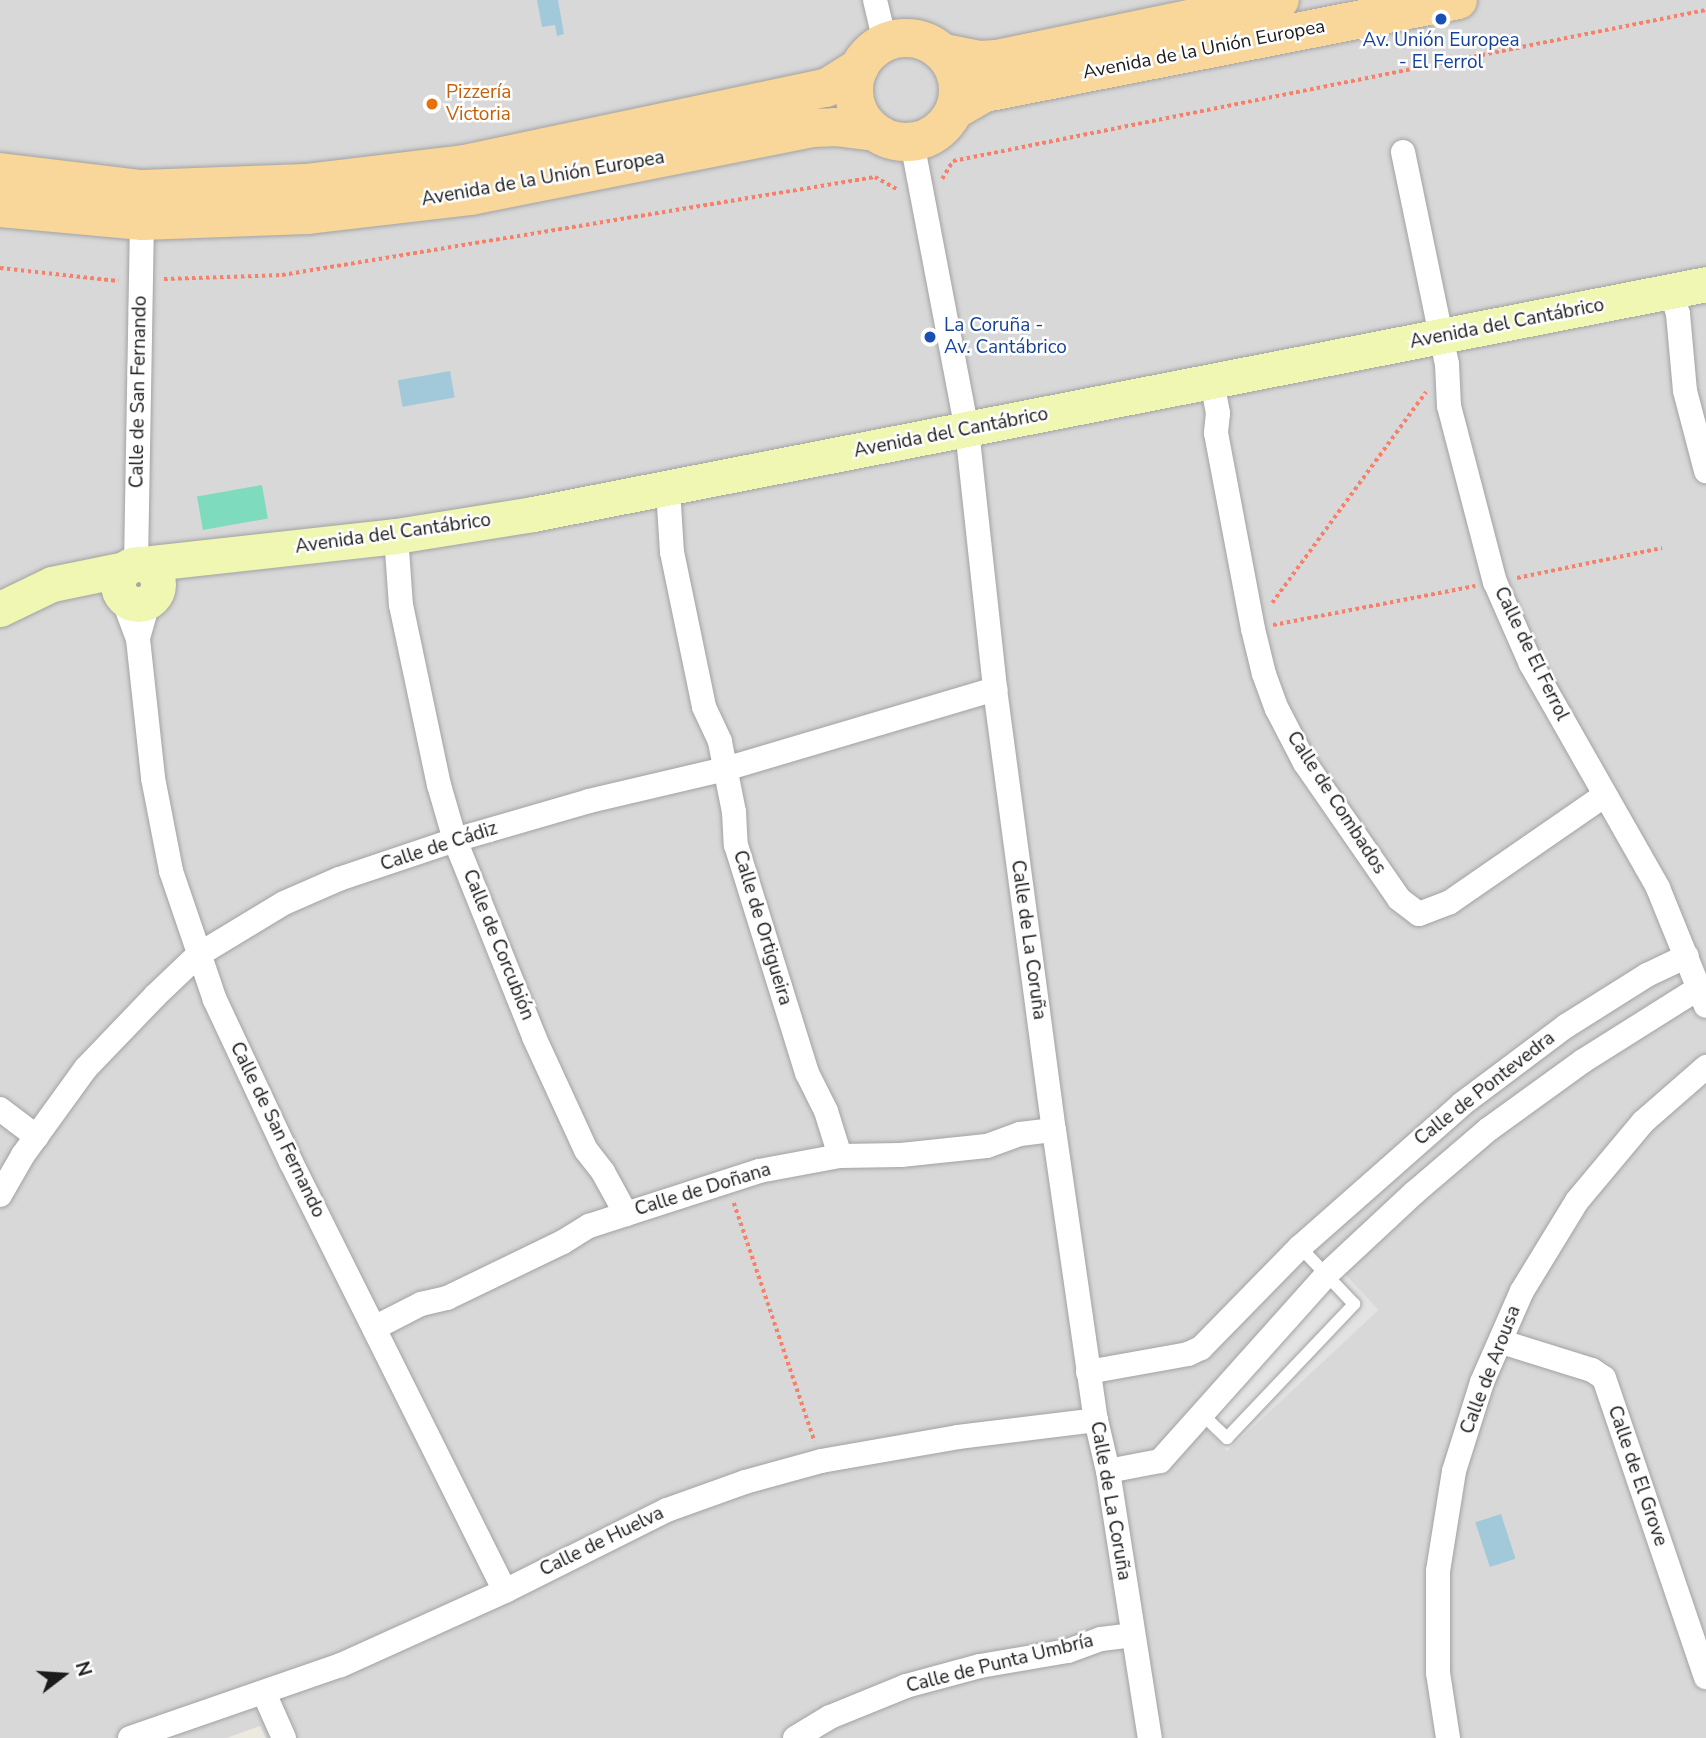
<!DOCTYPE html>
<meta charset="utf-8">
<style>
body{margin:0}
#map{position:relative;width:1706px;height:1738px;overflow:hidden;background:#ece9e0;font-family:"Nunito Sans",sans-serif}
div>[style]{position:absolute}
.residential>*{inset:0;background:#d9d8d8}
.pitch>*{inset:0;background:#7fdbbe;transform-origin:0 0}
.parking>*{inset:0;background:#e3e3e3;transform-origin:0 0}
.water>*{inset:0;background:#a1c9da;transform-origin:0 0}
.path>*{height:3.5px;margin-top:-1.75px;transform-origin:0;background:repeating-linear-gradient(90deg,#f68168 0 3.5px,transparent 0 7px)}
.roads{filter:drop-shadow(0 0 2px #a2a2a2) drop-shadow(0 0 2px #a2a2a2)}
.lane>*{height:12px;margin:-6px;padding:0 6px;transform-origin:6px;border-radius:6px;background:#fff}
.street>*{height:24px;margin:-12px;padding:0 12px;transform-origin:12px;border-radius:12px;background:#fff}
.secondary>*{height:35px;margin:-17.5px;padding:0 17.5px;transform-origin:17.5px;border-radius:17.5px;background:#eff7b3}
.secondary>.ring{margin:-17.5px;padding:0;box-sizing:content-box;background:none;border:35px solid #eff7b3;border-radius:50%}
.primary>*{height:38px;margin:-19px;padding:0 19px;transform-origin:19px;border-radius:19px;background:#f9d699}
.primary>.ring{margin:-19px;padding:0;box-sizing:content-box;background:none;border:38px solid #f9d699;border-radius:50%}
.dots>*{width:19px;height:19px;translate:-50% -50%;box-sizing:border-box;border:4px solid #fff;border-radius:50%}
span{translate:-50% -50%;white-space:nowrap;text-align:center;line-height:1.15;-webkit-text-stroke:5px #fff;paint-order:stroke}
.transit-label{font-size:19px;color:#164399}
.left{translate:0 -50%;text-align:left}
.street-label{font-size:19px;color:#1b1b1b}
.food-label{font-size:19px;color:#c56008}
.north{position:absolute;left:28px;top:1640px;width:70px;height:70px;-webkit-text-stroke:5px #fff;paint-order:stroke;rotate:73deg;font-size:19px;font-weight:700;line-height:28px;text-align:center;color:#1b1b1b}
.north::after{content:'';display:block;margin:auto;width:24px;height:32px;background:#1b1b1b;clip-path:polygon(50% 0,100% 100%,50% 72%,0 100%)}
</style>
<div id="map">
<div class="residential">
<div style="clip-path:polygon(0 0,1706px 0,1706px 1738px,266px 1738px,260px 1726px,226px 1738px,0 1738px)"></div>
</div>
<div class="pitch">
<div style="left:262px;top:485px;width:34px;height:66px;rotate:80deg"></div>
</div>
<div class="parking">
<div style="left:1343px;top:1272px;width:52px;height:207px;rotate:47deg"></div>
</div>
<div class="water">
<div style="clip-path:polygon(537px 0,558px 0,564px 34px,557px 36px,555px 25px,542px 27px)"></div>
<div style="left:450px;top:371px;width:27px;height:53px;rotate:80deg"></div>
<div style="left:1501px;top:1514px;width:47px;height:27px;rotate:72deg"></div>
</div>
<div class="path">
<div style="left:942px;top:179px;width:21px;rotate:-59deg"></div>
<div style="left:953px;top:161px;width:768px;rotate:-11.34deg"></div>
<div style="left:0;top:268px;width:119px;rotate:6.3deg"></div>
<div style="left:164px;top:279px;width:118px;rotate:-1.9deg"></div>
<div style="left:282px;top:275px;width:601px;rotate:-9.38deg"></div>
<div style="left:875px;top:177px;width:26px;rotate:29deg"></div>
<div style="left:1517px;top:578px;width:148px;rotate:-11.7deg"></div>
<div style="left:1272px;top:603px;width:261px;rotate:-53.9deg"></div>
<div style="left:1273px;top:625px;width:206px;rotate:-10.9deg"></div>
<div style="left:734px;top:1203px;width:252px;rotate:71.3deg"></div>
</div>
<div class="roads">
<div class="lane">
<div style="left:1202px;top:1414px;width:35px;rotate:44deg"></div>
<div style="left:1227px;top:1438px;width:185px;rotate:-46.5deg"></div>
<div style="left:1354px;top:1304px;width:79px;rotate:-133.5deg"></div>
</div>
<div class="street">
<div style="left:875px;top:0;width:43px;rotate:76.6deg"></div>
<div style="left:912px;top:142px;width:293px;rotate:79.2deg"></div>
<div style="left:967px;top:430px;width:261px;rotate:83.8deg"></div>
<div style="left:995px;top:689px;width:445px;rotate:82.4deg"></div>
<div style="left:1054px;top:1130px;width:293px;rotate:81.8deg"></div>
<div style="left:1096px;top:1420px;width:52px;rotate:76.8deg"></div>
<div style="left:1108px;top:1471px;width:270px;rotate:81.1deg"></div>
<div style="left:1403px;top:152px;width:217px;rotate:78.3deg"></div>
<div style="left:1447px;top:364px;width:42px;rotate:87.3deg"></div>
<div style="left:1449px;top:406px;width:182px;rotate:75.4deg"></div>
<div style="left:1495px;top:582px;width:90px;rotate:66.3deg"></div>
<div style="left:1531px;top:664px;width:257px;rotate:60.4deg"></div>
<div style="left:1658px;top:888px;width:127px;rotate:67.9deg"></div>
<div style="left:1671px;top:291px;width:24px;rotate:73deg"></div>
<div style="left:1678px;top:314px;width:77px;rotate:84.8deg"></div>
<div style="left:1685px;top:391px;width:83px;rotate:75.3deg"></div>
<div style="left:1212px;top:382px;width:32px;rotate:79deg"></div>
<div style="left:1218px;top:413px;width:20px;rotate:96deg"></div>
<div style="left:1216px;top:433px;width:199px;rotate:79.3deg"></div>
<div style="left:1253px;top:629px;width:46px;rotate:76.3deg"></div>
<div style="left:1264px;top:674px;width:37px;rotate:70deg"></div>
<div style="left:1277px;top:709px;width:61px;rotate:62.6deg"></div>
<div style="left:1305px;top:763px;width:165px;rotate:55.3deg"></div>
<div style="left:1399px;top:899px;width:25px;rotate:37deg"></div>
<div style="left:1419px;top:914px;width:33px;rotate:-21deg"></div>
<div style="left:1450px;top:902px;width:188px;rotate:-34.6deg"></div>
<div style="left:668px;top:489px;width:63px;rotate:86.4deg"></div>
<div style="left:672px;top:552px;width:158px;rotate:78.3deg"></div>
<div style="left:704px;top:707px;width:38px;rotate:65deg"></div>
<div style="left:720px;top:742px;width:71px;rotate:78.7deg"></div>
<div style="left:734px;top:812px;width:33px;rotate:87deg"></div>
<div style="left:736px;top:845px;width:239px;rotate:72.7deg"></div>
<div style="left:807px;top:1073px;width:42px;rotate:63.4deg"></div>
<div style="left:826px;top:1111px;width:47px;rotate:72.7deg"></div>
<div style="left:396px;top:536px;width:69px;rotate:85.9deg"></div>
<div style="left:401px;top:605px;width:184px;rotate:78.1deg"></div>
<div style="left:439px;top:785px;width:57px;rotate:73.8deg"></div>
<div style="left:455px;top:840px;width:212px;rotate:68.1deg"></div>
<div style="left:534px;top:1037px;width:124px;rotate:65.3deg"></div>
<div style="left:586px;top:1150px;width:28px;rotate:52deg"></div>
<div style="left:603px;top:1172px;width:48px;rotate:61.3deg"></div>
<div style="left:136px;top:564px;width:343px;rotate:-89deg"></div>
<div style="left:122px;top:596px;width:46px;rotate:69.6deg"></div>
<div style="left:138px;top:639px;width:140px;rotate:83.8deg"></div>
<div style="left:153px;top:778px;width:95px;rotate:79deg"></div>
<div style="left:171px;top:871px;width:136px;rotate:71.2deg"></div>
<div style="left:215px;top:1000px;width:179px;rotate:64.9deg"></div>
<div style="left:291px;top:1162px;width:479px;rotate:63.5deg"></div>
<div style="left:138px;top:638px;width:40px;rotate:-74deg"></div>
<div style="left:0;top:1109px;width:46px;rotate:37.1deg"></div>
<div style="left:0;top:1195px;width:46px;rotate:-60.1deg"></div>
<div style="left:23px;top:1155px;width:107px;rotate:-54.1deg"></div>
<div style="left:86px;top:1068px;width:100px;rotate:-46.2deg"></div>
<div style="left:155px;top:996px;width:59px;rotate:-43.6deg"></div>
<div style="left:198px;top:955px;width:100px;rotate:-31.2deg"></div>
<div style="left:284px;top:903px;width:60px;rotate:-23.6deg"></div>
<div style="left:339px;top:879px;width:122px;rotate:-18.6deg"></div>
<div style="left:455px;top:840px;width:140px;rotate:-16.2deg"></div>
<div style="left:589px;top:801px;width:140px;rotate:-13.2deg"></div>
<div style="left:725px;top:769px;width:282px;rotate:-16.5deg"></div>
<div style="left:374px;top:1328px;width:53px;rotate:-27.1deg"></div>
<div style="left:421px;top:1304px;width:27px;rotate:-13deg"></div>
<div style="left:447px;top:1298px;width:129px;rotate:-25.8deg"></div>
<div style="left:563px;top:1242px;width:31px;rotate:-32deg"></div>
<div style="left:589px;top:1226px;width:179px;rotate:-17.9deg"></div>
<div style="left:759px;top:1171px;width:82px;rotate:-10.5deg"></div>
<div style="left:840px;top:1156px;width:61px;rotate:-0.9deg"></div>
<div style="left:901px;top:1155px;width:86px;rotate:-6deg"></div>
<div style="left:987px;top:1146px;width:35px;rotate:-20deg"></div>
<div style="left:1020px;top:1134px;width:34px;rotate:-7deg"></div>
<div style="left:1502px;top:1342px;width:94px;rotate:17.3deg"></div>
<div style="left:1592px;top:1370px;width:14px;rotate:34deg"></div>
<div style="left:1604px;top:1378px;width:316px;rotate:71.2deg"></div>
<div style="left:1088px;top:1372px;width:102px;rotate:-10.2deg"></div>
<div style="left:1188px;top:1354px;width:14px;rotate:-25deg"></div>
<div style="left:1201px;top:1348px;width:141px;rotate:-45.6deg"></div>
<div style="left:1300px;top:1247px;width:216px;rotate:-41.4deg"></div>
<div style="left:1462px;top:1104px;width:130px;rotate:-36.9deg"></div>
<div style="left:1566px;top:1026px;width:96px;rotate:-32.2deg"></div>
<div style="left:1647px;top:975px;width:44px;rotate:-25.4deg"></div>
<div style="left:1108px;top:1471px;width:53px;rotate:-10.9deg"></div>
<div style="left:1160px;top:1461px;width:251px;rotate:-48.2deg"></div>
<div style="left:1327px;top:1274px;width:119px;rotate:-43deg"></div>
<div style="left:1414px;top:1193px;width:99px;rotate:-40.5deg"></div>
<div style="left:1489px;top:1129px;width:116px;rotate:-35.9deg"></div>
<div style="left:1583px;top:1061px;width:137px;rotate:-32.2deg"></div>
<div style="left:264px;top:1693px;width:49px;rotate:66deg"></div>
<div style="left:130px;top:1738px;width:223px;rotate:-19.1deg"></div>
<div style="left:341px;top:1665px;width:180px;rotate:-24.3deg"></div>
<div style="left:505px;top:1591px;width:181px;rotate:-26.6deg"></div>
<div style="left:667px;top:1510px;width:83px;rotate:-19.7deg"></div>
<div style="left:745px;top:1482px;width:79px;rotate:-15.4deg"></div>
<div style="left:821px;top:1461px;width:139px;rotate:-9.9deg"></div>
<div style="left:958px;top:1437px;width:139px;rotate:-7deg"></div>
<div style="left:795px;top:1738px;width:41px;rotate:-31deg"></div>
<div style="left:830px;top:1717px;width:82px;rotate:-22.2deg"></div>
<div style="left:906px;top:1686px;width:77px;rotate:-15.1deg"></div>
<div style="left:980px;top:1666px;width:89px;rotate:-9.7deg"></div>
<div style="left:1068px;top:1651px;width:35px;rotate:-20deg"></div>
<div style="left:1101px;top:1639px;width:31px;rotate:-7deg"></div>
<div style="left:1448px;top:1738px;width:66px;rotate:-98.7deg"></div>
<div style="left:1438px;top:1673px;width:102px;rotate:-90deg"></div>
<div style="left:1438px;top:1571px;width:101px;rotate:-80.9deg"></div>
<div style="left:1454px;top:1471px;width:93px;rotate:-72.5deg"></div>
<div style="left:1482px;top:1382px;width:99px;rotate:-66.3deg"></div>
<div style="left:1522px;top:1291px;width:105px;rotate:-58.6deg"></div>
<div style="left:1577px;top:1201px;width:103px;rotate:-50.1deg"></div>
<div style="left:1643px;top:1122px;width:84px;rotate:-41.1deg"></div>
</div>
<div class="secondary">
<div style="left:143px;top:564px;width:255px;rotate:-6.3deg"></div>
<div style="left:396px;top:536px;width:139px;rotate:-9.1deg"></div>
<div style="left:533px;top:514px;width:1195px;rotate:-11.09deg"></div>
<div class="ring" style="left:118px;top:564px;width:5px;height:5px"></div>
<div style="left:0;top:609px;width:58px;rotate:-25.7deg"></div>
<div style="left:52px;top:584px;width:75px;rotate:-11.6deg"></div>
</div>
<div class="primary">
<div class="ring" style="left:854px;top:38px;width:66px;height:66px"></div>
<div style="left:944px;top:53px;width:36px;rotate:11deg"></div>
<div style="left:979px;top:60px;width:18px;rotate:-3deg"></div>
<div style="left:997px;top:59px;width:289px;rotate:-11.8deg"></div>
<div style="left:955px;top:110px;width:34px;rotate:-30deg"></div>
<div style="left:985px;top:93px;width:482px;rotate:-11.1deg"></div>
<div style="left:0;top:172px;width:142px;rotate:6.9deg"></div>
<div style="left:141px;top:189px;width:164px;rotate:-2.1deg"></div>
<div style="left:305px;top:183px;width:160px;rotate:-6.8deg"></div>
<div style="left:464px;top:164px;width:370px;rotate:-11.9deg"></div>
<div style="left:826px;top:88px;width:40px;rotate:-32deg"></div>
<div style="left:0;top:208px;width:143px;rotate:5.2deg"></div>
<div style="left:142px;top:221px;width:166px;rotate:-2.1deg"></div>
<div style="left:308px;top:215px;width:163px;rotate:-6.7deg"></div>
<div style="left:470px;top:196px;width:349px;rotate:-11.2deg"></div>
<div style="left:812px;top:128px;width:23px;rotate:-2deg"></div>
<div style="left:835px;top:127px;width:40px;rotate:7.1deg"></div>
</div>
</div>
<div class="dots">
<div style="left:1441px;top:19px;background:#1a4fb4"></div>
<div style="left:432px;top:104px;background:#e8710a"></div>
<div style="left:930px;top:337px;background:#1a4fb4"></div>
</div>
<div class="transit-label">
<span style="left:1441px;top:52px">Av. Unión Europea<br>- El Ferrol</span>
<span class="left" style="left:944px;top:337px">La Coruña -<br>Av. Cantábrico</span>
</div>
<div class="street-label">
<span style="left:1204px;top:50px;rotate:-11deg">Avenida de la Unión Europea</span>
<span style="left:543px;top:179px;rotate:-10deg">Avenida de la Unión Europea</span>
<span style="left:1507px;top:324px;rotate:-11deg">Avenida del Cantábrico</span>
<span style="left:139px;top:392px;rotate:-89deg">Calle de San Fernando</span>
<span style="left:951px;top:433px;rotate:-11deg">Avenida del Cantábrico</span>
<span style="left:393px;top:534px;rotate:-8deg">Avenida del Cantábrico</span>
<span style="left:1531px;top:654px;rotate:64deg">Calle de El Ferrol</span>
<span style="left:1336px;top:803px;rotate:57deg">Calle de Combados</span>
<span style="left:439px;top:847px;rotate:-18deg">Calle de Cádiz</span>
<span style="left:762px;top:928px;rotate:73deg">Calle de Ortigueira</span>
<span style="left:1028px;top:940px;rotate:82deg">Calle de La Coruña</span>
<span style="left:498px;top:945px;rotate:68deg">Calle de Corcubión</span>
<span style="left:1485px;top:1089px;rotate:-38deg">Calle de Pontevedra</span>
<span style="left:277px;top:1130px;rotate:64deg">Calle de San Fernando</span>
<span style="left:703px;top:1190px;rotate:-17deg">Calle de Doñana</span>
<span style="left:1491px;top:1370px;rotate:-69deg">Calle de Arousa</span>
<span style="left:1637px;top:1476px;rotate:71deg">Calle de El Grove</span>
<span style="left:1110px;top:1501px;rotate:80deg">Calle de La Coruña</span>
<span style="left:602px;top:1542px;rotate:-26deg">Calle de Huelva</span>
<span style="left:1000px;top:1664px;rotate:-14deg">Calle de Punta Umbría</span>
</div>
<div class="food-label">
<span class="left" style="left:446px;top:104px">Pizzería<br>Victoria</span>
</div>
<div class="north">N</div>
</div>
